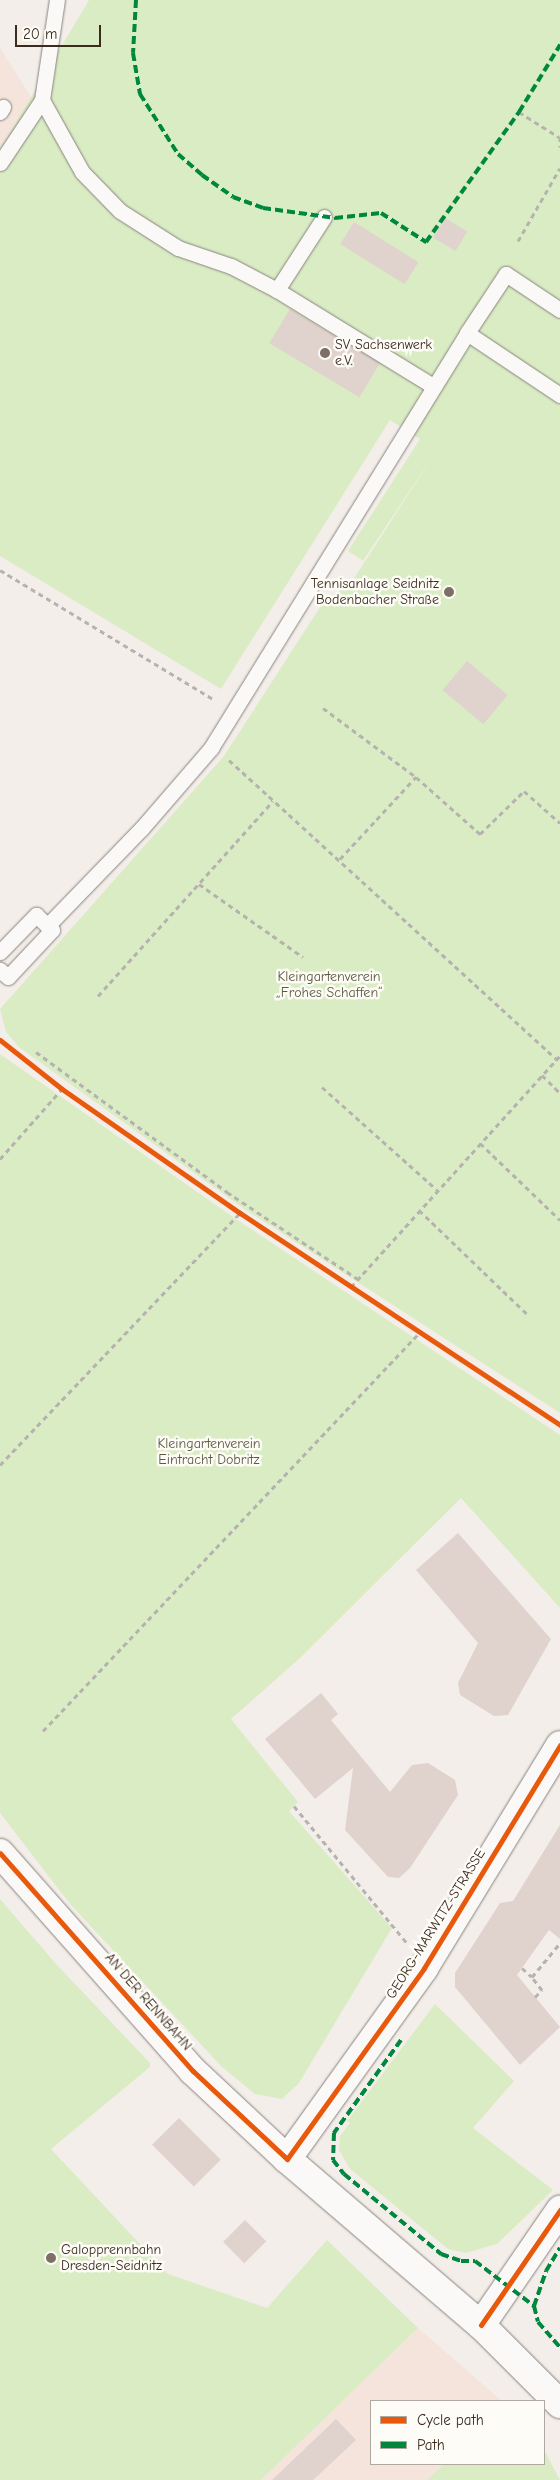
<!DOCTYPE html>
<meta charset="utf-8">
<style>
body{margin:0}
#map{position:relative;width:560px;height:2480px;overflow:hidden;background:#f4eeea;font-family:"Comic Neue",sans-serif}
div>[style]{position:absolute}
.built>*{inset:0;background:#f4e4db}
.green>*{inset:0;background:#daecc4}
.building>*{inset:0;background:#e0d2cc;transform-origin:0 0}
.path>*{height:3px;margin-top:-1.5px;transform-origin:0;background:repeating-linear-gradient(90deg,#b5b2af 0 5px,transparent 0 9px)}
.roads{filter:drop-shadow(0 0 1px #89837f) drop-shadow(0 0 1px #89837f)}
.service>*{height:15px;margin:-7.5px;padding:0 7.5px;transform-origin:7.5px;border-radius:7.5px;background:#faf9f7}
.minor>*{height:28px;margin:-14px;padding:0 14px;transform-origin:14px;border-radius:14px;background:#faf9f7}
.secondary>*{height:28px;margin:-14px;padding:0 14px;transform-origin:14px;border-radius:14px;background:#faf9f7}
.quiet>*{height:4px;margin-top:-2px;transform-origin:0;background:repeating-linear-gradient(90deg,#00873e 0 8px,transparent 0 12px)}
.cycleway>*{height:5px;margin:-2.5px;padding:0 2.5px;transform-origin:2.5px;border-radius:2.5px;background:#e8590c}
.dots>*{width:14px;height:14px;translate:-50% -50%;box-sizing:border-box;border:2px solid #fdfcf7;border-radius:50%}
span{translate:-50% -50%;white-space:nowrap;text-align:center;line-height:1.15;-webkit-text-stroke:5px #fdfcf7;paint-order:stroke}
.poi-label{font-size:14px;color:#3b2a1e}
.left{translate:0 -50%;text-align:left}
.right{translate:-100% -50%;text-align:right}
.park-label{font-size:14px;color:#5d5a40}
.street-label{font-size:14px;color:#3b2a1e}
.legend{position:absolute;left:370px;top:2400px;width:175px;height:65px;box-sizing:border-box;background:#fdfcf7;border:1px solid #afa8a0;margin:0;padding:6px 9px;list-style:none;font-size:15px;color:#3b2a1e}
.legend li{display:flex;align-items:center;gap:10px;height:25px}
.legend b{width:25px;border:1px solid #afa8a0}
.scale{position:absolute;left:15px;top:25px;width:86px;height:22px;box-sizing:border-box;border:2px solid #3b2a1e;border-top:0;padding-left:6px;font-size:15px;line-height:18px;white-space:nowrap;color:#3b2a1e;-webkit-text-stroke:4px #fdfcf7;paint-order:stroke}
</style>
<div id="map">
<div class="built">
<div style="clip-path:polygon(0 48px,31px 97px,0 149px)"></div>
<div style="clip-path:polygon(418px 2328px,502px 2401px,371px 2401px,371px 2464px,444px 2464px,427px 2480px,261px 2480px)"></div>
</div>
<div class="green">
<div style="clip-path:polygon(89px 0,560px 0,560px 1413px,243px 1208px,20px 1048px,6px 1032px,0 1009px,224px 756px,324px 601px,351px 583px,437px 450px,363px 561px,348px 551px,420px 439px,390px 420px,221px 689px,0 556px,0 149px)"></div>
<div style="clip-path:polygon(0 1054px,233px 1217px,560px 1435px,560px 1608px,461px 1498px,300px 1658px,231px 1719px,298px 1802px,289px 1811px,392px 1928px,299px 2083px,282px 2099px,255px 2094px,222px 2067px,70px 1904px,0 1813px)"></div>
<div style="clip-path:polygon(0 1899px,57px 1965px,150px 2063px,150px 2067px,51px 2149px,168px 2274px,267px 2308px,327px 2240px,418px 2328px,261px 2480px,0 2480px)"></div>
<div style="clip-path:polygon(435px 2004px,514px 2081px,473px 2128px,553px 2190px,497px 2244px,466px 2253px,448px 2249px,350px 2169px,339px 2150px,340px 2136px,350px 2123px,347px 2121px)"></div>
<div style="clip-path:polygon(544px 2450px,560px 2480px,427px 2480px,444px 2464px,544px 2464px)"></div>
</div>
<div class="building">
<div style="left:445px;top:218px;width:26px;height:23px;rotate:31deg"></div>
<div style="left:354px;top:222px;width:76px;height:26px;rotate:32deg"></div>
<div style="left:290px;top:309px;width:105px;height:40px;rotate:31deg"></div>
<div style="left:467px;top:661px;width:53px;height:38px;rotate:40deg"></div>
<div style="clip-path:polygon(458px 1533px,551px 1639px,508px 1715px,494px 1716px,460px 1695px,458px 1683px,478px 1643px,416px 1570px)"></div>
<div style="clip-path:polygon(321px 1693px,338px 1714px,331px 1720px,390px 1792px,412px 1765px,428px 1763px,455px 1780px,458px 1795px,410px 1868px,399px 1878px,388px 1877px,345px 1830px,353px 1768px,315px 1799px,265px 1739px)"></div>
<div style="clip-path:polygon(560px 1825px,560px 1939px,549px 1930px,517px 1975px,560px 2027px,520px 2065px,455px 1987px,455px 1973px,500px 1903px,513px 1901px)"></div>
<div style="left:179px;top:2118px;width:59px;height:38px;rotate:45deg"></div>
<div style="left:245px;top:2220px;width:30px;height:31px;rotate:45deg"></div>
<div style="clip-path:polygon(336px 2419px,356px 2440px,313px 2480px,272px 2480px)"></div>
</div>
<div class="path">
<div style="left:519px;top:112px;width:47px;rotate:32deg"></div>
<div style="left:560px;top:136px;width:11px;rotate:90deg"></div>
<div style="left:518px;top:241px;width:84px;rotate:-60.1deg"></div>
<div style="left:0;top:570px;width:251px;rotate:31.2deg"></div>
<div style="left:323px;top:708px;width:116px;rotate:36.6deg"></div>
<div style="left:416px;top:777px;width:86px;rotate:41.7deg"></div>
<div style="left:480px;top:834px;width:62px;rotate:-44.3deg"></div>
<div style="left:524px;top:791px;width:48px;rotate:41.6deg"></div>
<div style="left:229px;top:760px;width:445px;rotate:42.4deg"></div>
<div style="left:340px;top:859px;width:112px;rotate:-47.2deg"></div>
<div style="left:199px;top:884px;width:127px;rotate:35.1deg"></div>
<div style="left:98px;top:996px;width:262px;rotate:-48.1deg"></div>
<div style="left:36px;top:1052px;width:237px;rotate:36.2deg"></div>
<div style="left:227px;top:1192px;width:157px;rotate:33.6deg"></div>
<div style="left:542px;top:1075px;width:25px;rotate:45deg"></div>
<div style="left:322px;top:1087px;width:154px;rotate:41.8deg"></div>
<div style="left:480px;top:1143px;width:111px;rotate:43.9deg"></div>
<div style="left:0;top:1159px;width:94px;rotate:-48.5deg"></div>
<div style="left:419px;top:1210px;width:150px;rotate:43.9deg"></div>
<div style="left:351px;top:1287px;width:312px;rotate:-47.9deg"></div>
<div style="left:0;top:1465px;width:348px;rotate:-46.4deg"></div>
<div style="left:43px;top:1731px;width:549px;rotate:-46.62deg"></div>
<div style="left:294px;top:1806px;width:178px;rotate:50.5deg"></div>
<div style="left:522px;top:1968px;width:13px;rotate:42deg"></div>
<div style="left:535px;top:1997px;width:10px;rotate:-45deg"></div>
<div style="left:542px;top:1990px;width:16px;rotate:-128deg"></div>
<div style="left:532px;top:1977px;width:44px;rotate:-50.5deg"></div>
</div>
<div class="roads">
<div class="service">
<div style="left:42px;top:100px;width:82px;rotate:60.9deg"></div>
<div style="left:82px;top:172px;width:54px;rotate:45.7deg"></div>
<div style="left:120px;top:211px;width:69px;rotate:32.5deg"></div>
<div style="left:178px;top:248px;width:56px;rotate:18.8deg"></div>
<div style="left:231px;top:266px;width:52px;rotate:27.6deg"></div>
<div style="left:0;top:112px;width:6px;rotate:-59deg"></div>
<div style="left:0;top:163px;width:76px;rotate:-56.3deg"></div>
<div style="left:42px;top:100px;width:101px;rotate:-81.5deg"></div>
<div style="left:324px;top:217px;width:87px;rotate:122.8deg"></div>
<div style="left:277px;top:290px;width:183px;rotate:31.6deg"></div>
<div style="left:560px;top:310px;width:65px;rotate:-146.3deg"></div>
<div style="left:506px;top:274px;width:71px;rotate:123.5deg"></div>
<div style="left:467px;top:333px;width:112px;rotate:33.7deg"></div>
<div style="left:47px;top:926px;width:136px;rotate:-45.9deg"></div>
<div style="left:142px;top:828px;width:106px;rotate:-49.2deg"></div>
<div style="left:211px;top:748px;width:488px;rotate:-58.3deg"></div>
<div style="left:0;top:952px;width:52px;rotate:-45.8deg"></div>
<div style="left:36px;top:915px;width:22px;rotate:43deg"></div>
<div style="left:52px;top:930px;width:64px;rotate:133.1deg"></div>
<div style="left:8px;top:977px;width:11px;rotate:-139deg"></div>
</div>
<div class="minor">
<div style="left:287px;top:2159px;width:235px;rotate:-54.3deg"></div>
<div style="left:424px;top:1968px;width:261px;rotate:-58.6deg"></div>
<div style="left:481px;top:2325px;width:140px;rotate:-55.5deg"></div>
</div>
<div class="secondary">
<div style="left:0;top:1853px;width:291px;rotate:48.5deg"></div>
<div style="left:193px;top:2071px;width:129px;rotate:43.1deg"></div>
<div style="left:287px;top:2159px;width:255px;rotate:40.6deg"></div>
<div style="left:481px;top:2325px;width:112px;rotate:45deg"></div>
</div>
</div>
<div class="quiet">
<div style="left:136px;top:0;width:53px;rotate:93.2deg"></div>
<div style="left:133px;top:53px;width:42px;rotate:80.3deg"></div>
<div style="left:140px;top:94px;width:71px;rotate:57.7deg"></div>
<div style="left:178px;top:154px;width:32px;rotate:41deg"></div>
<div style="left:202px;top:175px;width:38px;rotate:35deg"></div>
<div style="left:233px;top:197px;width:32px;rotate:20deg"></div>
<div style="left:263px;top:208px;width:73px;rotate:7.9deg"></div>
<div style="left:335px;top:218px;width:46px;rotate:-6.2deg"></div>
<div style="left:381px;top:213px;width:54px;rotate:32.8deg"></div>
<div style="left:426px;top:242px;width:160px;rotate:-54.4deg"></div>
<div style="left:519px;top:112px;width:79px;rotate:-58.5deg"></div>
<div style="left:401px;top:2040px;width:115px;rotate:125.8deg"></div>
<div style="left:334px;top:2133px;width:27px;rotate:92deg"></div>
<div style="left:333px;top:2160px;width:18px;rotate:52deg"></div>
<div style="left:344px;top:2174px;width:126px;rotate:39.5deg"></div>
<div style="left:441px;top:2254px;width:21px;rotate:19deg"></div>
<div style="left:461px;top:2261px;width:14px"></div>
<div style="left:475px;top:2261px;width:74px;rotate:37.3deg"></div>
<div style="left:534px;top:2306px;width:37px;rotate:-71deg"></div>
<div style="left:546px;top:2271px;width:27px;rotate:-59deg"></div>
<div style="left:534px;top:2306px;width:16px;rotate:76deg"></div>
<div style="left:538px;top:2322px;width:33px;rotate:49deg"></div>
</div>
<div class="cycleway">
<div style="left:0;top:1040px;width:79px;rotate:38.3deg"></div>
<div style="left:62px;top:1089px;width:217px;rotate:34.9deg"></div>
<div style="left:240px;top:1213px;width:384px;rotate:33.5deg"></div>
<div style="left:0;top:1853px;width:291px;rotate:48.5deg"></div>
<div style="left:193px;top:2071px;width:129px;rotate:43.1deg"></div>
<div style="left:287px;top:2159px;width:235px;rotate:-54.3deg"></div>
<div style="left:424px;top:1968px;width:261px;rotate:-58.6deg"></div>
<div style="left:481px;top:2325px;width:140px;rotate:-55.5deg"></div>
</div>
<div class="dots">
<div style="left:325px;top:353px;background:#7c6f65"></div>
<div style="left:449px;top:592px;background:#7c6f65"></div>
<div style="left:51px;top:2258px;background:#7c6f65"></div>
</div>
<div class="poi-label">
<span class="left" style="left:335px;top:353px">SV Sachsenwerk<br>e.V.</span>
<span class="right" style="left:439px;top:592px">Tennisanlage Seidnitz<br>Bodenbacher Straße</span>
<span class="left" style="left:61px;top:2258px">Galopprennbahn<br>Dresden-Seidnitz</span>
</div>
<div class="park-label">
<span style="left:329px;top:985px">Kleingartenverein<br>„Frohes Schaffen“</span>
<span style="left:209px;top:1452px">Kleingartenverein<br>Eintracht Dobritz</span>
</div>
<div class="street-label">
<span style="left:436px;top:1924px;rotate:-58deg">GEORG-MARWITZ-STRASSE</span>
<span style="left:148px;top:2002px;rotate:49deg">AN DER RENNBAHN</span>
</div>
<ul class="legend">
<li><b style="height:6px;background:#e8590c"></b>Cycle path</li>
<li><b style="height:6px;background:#00873e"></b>Path</li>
</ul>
<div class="scale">20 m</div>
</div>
